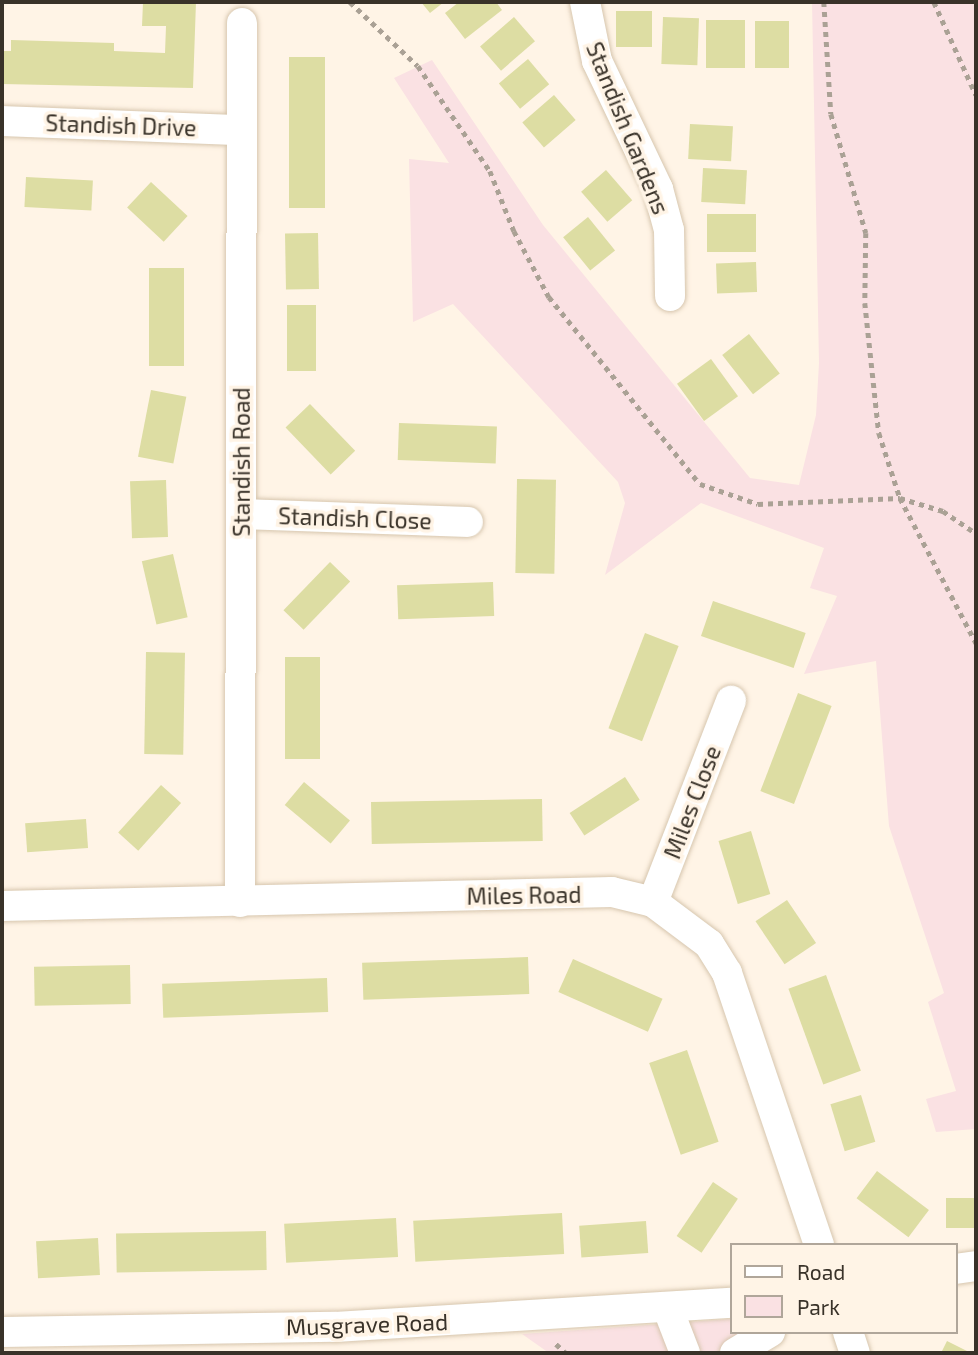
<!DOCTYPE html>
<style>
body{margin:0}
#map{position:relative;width:978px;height:1355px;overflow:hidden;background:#fff4e6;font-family:"Exo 2",sans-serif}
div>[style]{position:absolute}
.green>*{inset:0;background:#fae1e3}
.building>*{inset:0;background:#dddda3;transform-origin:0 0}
.path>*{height:4.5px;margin-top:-2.25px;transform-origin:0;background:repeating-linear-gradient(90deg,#aaa195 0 5px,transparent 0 10px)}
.roads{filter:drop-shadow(0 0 2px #d7c6ae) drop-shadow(0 0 2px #d7c6ae)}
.minor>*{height:30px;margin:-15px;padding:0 15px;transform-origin:15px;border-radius:15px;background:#fff}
span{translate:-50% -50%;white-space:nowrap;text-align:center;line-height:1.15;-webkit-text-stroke:7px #fff4e6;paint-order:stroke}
.street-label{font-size:23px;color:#393229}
.frame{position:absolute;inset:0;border:4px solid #393229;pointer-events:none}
.legend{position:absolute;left:730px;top:1243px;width:228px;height:91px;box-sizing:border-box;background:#fff4e6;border:2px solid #b0a69a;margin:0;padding:9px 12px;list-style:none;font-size:21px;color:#393229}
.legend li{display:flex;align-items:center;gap:14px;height:35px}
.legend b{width:35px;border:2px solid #b0a69a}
</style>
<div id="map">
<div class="green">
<div style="clip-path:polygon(812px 2px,976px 2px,976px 1129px,936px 1132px,926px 1099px,956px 1091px,928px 1002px,944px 993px,889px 826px,876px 661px,804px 674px,837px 596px,810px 588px,824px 548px,701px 503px,605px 575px,625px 503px,618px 482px,453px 304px,413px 322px,409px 159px,449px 163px,394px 78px,432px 60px,543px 225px,750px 478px,799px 485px,816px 415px,819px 363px)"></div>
<div style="clip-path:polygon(731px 1319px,731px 1332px,746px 1332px,715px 1353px,549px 1353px,522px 1334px)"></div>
</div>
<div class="building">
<div style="clip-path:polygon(143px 2px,196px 2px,193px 88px,2px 84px,2px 51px,11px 51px,11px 40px,114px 43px,114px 51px,165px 53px,166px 26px,142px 26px)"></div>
<div style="clip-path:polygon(421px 2px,444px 2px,430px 13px)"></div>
<div style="clip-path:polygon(459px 2px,496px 2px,502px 10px,465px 39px,445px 13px)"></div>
<div style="left:616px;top:11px;width:36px;height:36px"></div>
<div style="left:514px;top:17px;width:32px;height:45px;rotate:49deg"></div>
<div style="left:663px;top:17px;width:36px;height:47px;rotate:2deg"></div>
<div style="left:706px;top:20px;width:39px;height:48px"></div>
<div style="left:789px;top:21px;width:47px;height:34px;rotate:90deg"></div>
<div style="left:289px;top:57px;width:36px;height:151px"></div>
<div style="left:528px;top:59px;width:33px;height:38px;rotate:50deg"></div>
<div style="left:554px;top:95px;width:33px;height:42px;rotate:49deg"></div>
<div style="left:690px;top:124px;width:43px;height:35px;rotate:3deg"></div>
<div style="left:703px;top:168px;width:44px;height:34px;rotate:3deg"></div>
<div style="left:606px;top:170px;width:40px;height:33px;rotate:49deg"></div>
<div style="left:26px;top:177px;width:67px;height:30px;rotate:3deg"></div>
<div style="left:151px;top:182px;width:50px;height:35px;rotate:43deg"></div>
<div style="left:707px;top:214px;width:49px;height:38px"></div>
<div style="left:588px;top:217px;width:43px;height:32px;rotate:51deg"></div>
<div style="left:318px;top:233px;width:56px;height:33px;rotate:89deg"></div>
<div style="left:756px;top:262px;width:30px;height:40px;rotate:88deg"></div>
<div style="left:149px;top:268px;width:35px;height:98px"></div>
<div style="left:287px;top:305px;width:29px;height:66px"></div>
<div style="left:749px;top:334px;width:50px;height:34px;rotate:52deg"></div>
<div style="left:711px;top:359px;width:46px;height:42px;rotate:54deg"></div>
<div style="left:151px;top:390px;width:36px;height:68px;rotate:11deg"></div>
<div style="left:310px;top:404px;width:65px;height:34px;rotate:46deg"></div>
<div style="left:399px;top:423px;width:98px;height:37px;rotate:2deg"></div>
<div style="left:517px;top:479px;width:39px;height:94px;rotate:1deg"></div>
<div style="left:166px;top:480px;width:57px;height:36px;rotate:88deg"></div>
<div style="left:173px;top:554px;width:65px;height:32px;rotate:77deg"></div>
<div style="left:330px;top:562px;width:28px;height:67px;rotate:44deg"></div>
<div style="left:493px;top:582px;width:34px;height:96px;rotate:88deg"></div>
<div style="left:713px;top:601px;width:98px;height:37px;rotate:19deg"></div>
<div style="left:645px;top:633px;width:36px;height:102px;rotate:21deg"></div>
<div style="left:146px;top:652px;width:39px;height:102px;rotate:1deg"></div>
<div style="left:285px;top:657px;width:35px;height:102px"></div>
<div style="left:798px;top:693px;width:36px;height:105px;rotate:21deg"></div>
<div style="left:625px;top:777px;width:27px;height:66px;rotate:57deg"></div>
<div style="left:304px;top:782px;width:60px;height:30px;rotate:40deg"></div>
<div style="left:161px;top:785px;width:27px;height:64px;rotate:42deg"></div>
<div style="left:542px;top:799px;width:42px;height:171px;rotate:89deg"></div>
<div style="left:86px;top:819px;width:29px;height:61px;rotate:86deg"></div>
<div style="left:751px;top:831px;width:66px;height:34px;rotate:73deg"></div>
<div style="left:787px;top:900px;width:52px;height:38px;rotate:56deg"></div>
<div style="left:528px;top:957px;width:37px;height:166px;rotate:88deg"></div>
<div style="left:573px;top:959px;width:98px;height:36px;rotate:24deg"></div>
<div style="left:130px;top:965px;width:39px;height:96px;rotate:89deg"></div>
<div style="left:826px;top:975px;width:102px;height:40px;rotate:70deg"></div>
<div style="left:327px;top:978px;width:34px;height:165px;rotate:88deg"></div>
<div style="left:687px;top:1050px;width:97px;height:40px;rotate:71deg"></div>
<div style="left:861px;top:1095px;width:49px;height:32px;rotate:73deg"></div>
<div style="left:877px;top:1171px;width:65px;height:34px;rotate:37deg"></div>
<div style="left:713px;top:1182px;width:30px;height:65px;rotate:34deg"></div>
<div style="left:976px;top:1198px;width:30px;height:30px;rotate:90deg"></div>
<div style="left:562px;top:1213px;width:41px;height:149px;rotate:87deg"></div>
<div style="left:396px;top:1218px;width:39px;height:112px;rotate:87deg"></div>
<div style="left:646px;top:1221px;width:32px;height:67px;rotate:86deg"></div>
<div style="left:266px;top:1231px;width:39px;height:150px;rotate:89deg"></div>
<div style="left:98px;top:1238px;width:37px;height:62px;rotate:87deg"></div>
<div style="clip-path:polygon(947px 1341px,971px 1353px,941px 1353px)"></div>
</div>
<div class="path">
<div style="left:350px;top:2px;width:93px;rotate:43.3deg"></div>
<div style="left:418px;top:66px;width:127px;rotate:55.6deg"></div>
<div style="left:490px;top:171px;width:65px;rotate:68.2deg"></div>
<div style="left:514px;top:231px;width:75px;rotate:62.1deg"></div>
<div style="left:549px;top:297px;width:240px;rotate:51.1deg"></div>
<div style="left:700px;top:484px;width:61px;rotate:19deg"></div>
<div style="left:758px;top:504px;width:142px;rotate:-2.4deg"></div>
<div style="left:900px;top:498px;width:45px;rotate:16.8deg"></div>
<div style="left:943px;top:511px;width:40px;rotate:34deg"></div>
<div style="left:824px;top:2px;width:112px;rotate:86.4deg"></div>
<div style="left:831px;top:114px;width:124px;rotate:73.6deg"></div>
<div style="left:866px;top:233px;width:70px;rotate:90.8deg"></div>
<div style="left:865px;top:303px;width:131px;rotate:83.9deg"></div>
<div style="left:879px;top:433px;width:68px;rotate:72.1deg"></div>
<div style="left:900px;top:498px;width:164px;rotate:62.3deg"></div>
<div style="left:934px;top:2px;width:102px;rotate:65.7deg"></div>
<div style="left:556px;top:1344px;width:13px;rotate:42deg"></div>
</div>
<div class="roads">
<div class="minor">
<div style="left:585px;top:2px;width:60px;rotate:78.5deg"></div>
<div style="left:597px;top:61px;width:142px;rotate:64.5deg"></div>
<div style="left:658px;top:189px;width:42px;rotate:75deg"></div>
<div style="left:669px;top:230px;width:66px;rotate:89.1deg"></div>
<div style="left:2px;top:121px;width:238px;rotate:2.2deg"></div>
<div style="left:242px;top:514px;width:226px;rotate:2deg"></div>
<div style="left:240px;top:902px;width:879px;rotate:-89.87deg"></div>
<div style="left:653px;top:902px;width:216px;rotate:-68.8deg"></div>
<div style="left:2px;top:906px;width:610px;rotate:-1.31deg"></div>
<div style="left:612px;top:892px;width:42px;rotate:13.7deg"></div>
<div style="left:653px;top:902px;width:70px;rotate:36.9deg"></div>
<div style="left:709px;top:944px;width:34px;rotate:58deg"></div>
<div style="left:727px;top:973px;width:287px;rotate:71.3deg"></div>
<div style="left:955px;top:1269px;width:21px;rotate:-8deg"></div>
<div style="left:668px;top:1309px;width:47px;rotate:68.9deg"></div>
<div style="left:2px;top:1332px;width:333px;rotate:-0.9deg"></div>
<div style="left:335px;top:1327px;width:397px;rotate:-3.5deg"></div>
<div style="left:848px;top:1332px;width:22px;rotate:72deg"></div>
<div style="left:735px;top:1353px;width:41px;rotate:-31deg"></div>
</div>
</div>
<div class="street-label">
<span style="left:121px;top:125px;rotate:2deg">Standish Drive</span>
<span style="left:628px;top:128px;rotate:68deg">Standish Gardens</span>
<span style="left:241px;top:462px;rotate:-90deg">Standish Road</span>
<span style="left:355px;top:518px;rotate:2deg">Standish Close</span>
<span style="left:692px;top:802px;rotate:-69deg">Miles Close</span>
<span style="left:524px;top:895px;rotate:-1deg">Miles Road</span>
<span style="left:367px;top:1324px;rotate:-2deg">Musgrave Road</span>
</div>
<div class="frame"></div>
<ul class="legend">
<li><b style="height:9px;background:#fff"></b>Road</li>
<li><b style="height:19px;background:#fae1e3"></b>Park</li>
</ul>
</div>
